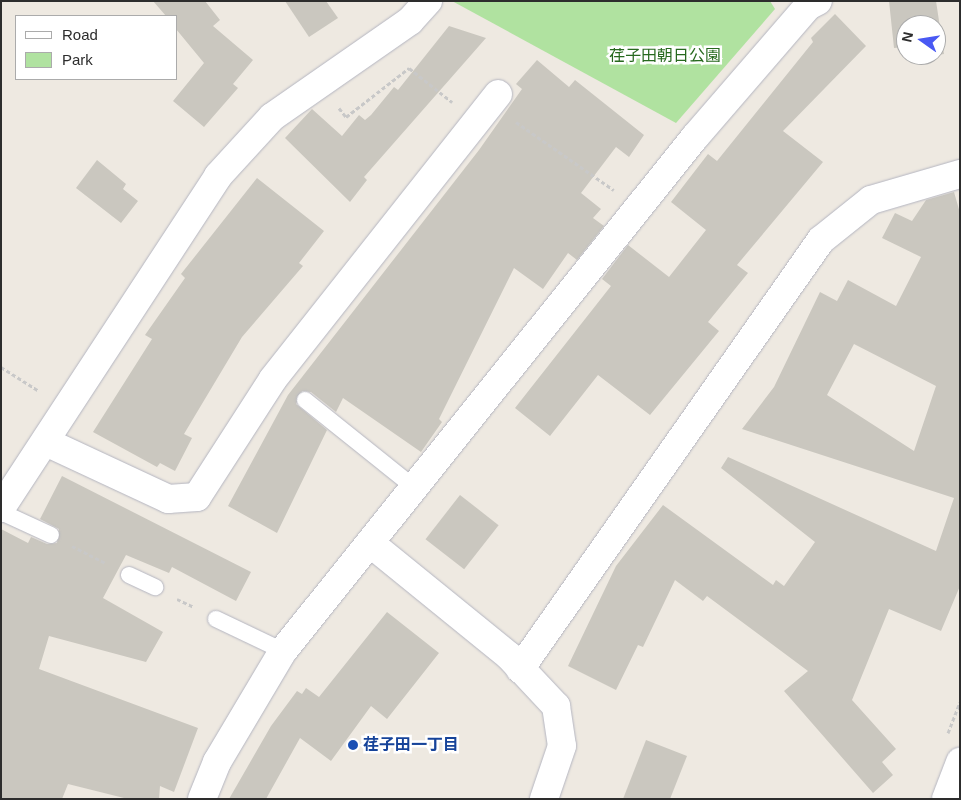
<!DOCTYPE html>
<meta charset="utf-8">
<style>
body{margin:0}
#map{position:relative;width:961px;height:800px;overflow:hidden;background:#eee9e1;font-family:Helvetica,"Noto Sans JP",sans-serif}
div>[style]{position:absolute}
.green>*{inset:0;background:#b0e2a0}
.building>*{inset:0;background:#cac7bf;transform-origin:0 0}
.path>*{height:3px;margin-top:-1.5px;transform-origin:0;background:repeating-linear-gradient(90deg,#c8c8c8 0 4px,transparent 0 6.5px)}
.roads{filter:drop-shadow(0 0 1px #b4b5c0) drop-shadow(0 0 1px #b4b5c0)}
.service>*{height:16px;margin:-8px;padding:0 8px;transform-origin:8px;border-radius:8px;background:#fff}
.minor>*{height:28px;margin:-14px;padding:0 14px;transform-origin:14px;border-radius:14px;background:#fff}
.tertiary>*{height:28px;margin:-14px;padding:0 14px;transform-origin:14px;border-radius:14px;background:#fff}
.dots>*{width:14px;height:14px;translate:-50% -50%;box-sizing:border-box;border:2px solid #fff;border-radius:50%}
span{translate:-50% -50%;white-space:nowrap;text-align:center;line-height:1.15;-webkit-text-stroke:5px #fff;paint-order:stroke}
.park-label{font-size:16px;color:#27691e}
.transit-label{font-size:16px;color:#164399;font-weight:700}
.left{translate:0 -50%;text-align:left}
.frame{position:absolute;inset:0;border:2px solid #2d2d2d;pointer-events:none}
.legend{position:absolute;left:15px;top:15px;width:162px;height:65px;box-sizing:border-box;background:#fff;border:1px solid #ababab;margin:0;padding:6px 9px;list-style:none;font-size:15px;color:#2d2d2d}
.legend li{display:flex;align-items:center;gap:10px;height:25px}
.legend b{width:25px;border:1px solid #ababab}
.north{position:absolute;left:896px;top:15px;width:50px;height:50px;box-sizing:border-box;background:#fff;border:1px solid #ababab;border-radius:50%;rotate:283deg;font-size:14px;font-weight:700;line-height:20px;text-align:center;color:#2d2d2d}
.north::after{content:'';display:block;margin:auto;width:18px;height:22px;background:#4959f3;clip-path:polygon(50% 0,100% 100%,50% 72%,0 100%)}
</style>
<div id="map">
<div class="green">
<div style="clip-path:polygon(452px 1px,770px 1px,775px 9px,676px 123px)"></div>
</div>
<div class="building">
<div style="clip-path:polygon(153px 1px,205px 1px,220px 20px,213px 26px,253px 60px,233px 84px,238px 88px,204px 127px,173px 101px,204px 63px,176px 29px,176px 16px,166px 16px)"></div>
<div style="clip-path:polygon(285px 1px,326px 1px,338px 18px,309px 37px)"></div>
<div style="clip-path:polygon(889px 1px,936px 1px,944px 54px,908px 60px,907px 55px,936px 55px,936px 25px,906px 25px,906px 47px,894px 48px)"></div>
<div style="clip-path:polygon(835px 14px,866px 46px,783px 131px,823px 162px,737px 265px,748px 273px,708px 322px,719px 331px,650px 415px,598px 375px,550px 436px,515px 408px,611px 286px,602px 279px,628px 245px,669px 277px,706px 230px,671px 202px,708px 154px,717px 161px,813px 42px,811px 38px)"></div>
<div style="clip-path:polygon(449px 26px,486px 38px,364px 177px,367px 180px,350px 202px,285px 138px,312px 109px,342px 136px,359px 115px,365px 120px,371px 115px,394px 87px,398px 90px)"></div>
<div style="clip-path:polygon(537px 60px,569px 87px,575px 80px,644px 135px,629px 157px,616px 147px,581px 193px,601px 209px,593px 218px,604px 226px,577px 260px,568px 253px,543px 289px,514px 268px,439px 419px,442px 422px,421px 452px,343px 398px,336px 412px,311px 392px,302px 391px,296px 404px,327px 430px,277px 533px,228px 506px,288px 395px,479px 150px,522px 89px,516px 84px)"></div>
<div style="clip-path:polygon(97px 160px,126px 184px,123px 189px,138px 201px,121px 223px,76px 188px)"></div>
<div style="clip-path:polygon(257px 178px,324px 231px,299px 263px,303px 266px,242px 337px,184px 434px,192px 438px,175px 471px,160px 463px,157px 467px,93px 432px,152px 339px,145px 335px,185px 278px,181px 274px)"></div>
<div style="clip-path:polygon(evenodd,954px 192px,960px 213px,960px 586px,941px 631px,889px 609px,852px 700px,896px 749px,882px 762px,893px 775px,873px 793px,784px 691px,808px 671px,707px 596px,703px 601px,675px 580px,643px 647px,638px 645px,616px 690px,568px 666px,616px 566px,663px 505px,773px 585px,776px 580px,784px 586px,815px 542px,721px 468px,728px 457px,936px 551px,954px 498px,742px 429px,774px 387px,820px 292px,837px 301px,848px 280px,896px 306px,921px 257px,882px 238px,895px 213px,912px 221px,926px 200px,954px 192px,854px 344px,936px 386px,914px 451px,827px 395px,854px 344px)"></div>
<div style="clip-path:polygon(62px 476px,251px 572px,236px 601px,172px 567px,169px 573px,126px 555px,103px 598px,163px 632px,146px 662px,49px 636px,39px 669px,198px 728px,174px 792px,160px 786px,159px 799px,128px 799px,68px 784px,62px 799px,1px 799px,1px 529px,28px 543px,31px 537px,47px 544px,57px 543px,59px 529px,40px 519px)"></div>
<div style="left:460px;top:495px;width:49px;height:56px;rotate:38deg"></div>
<div style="clip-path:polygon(387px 612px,439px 653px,387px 719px,371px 706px,331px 761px,300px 738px,266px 799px,229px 799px,271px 726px,297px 691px,302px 694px,306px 688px,319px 697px)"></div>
<div style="clip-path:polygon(646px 740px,687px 756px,670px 799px,623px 799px)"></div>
</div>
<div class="path">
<div style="left:339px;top:108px;width:11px;rotate:52deg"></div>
<div style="left:346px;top:117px;width:80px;rotate:-37.9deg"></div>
<div style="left:409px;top:68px;width:55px;rotate:38.3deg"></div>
<div style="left:516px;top:122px;width:119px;rotate:34.8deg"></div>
<div style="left:1px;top:367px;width:45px;rotate:32.3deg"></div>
<div style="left:72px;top:546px;width:38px;rotate:27deg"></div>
<div style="left:177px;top:599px;width:19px;rotate:25deg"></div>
<div style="left:948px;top:733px;width:33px;rotate:-69deg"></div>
</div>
<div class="roads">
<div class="service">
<div style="left:305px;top:400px;width:142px;rotate:38.7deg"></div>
<div style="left:1px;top:512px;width:55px;rotate:24.7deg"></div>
<div style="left:129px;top:575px;width:29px;rotate:25deg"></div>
<div style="left:216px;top:619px;width:74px;rotate:25.5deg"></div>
</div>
<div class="minor">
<div style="left:46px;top:442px;width:135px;rotate:25deg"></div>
<div style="left:168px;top:499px;width:29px;rotate:-4deg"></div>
<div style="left:197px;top:497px;width:140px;rotate:-57.2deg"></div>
<div style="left:273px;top:379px;width:363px;rotate:-51.7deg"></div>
<div style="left:1px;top:508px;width:397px;rotate:-56.8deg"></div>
<div style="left:218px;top:176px;width:80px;rotate:-47.5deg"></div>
<div style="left:272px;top:117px;width:168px;rotate:-34.8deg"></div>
<div style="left:410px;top:21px;width:27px;rotate:-48deg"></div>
<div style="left:370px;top:543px;width:179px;rotate:39.1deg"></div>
<div style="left:509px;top:656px;width:69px;rotate:46.8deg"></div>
<div style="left:556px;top:706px;width:40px;rotate:81.5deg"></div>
<div style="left:562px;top:746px;width:56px;rotate:108.8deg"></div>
<div style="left:520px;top:669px;width:524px;rotate:-54.95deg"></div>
<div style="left:821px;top:240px;width:64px;rotate:-38.7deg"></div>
<div style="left:871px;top:200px;width:93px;rotate:-16.3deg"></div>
<div style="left:202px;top:799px;width:40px;rotate:-68deg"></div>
<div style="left:217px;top:762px;width:129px;rotate:-59.3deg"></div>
<div style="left:283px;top:651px;width:659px;rotate:-51.29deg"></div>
<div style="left:695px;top:137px;width:173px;rotate:-49.2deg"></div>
<div style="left:808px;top:6px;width:11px;rotate:-27deg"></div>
</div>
<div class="tertiary">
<div style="left:946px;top:799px;width:40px;rotate:-69deg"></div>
</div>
</div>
<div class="dots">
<div style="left:353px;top:745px;background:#1a4fb4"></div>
</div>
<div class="park-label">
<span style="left:665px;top:56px">荏子田朝日公園</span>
</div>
<div class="transit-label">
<span class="left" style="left:363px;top:745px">荏子田一丁目</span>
</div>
<div class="frame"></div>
<ul class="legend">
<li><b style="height:6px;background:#fff"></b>Road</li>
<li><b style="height:14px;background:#b0e2a0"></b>Park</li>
</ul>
<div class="north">N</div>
</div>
